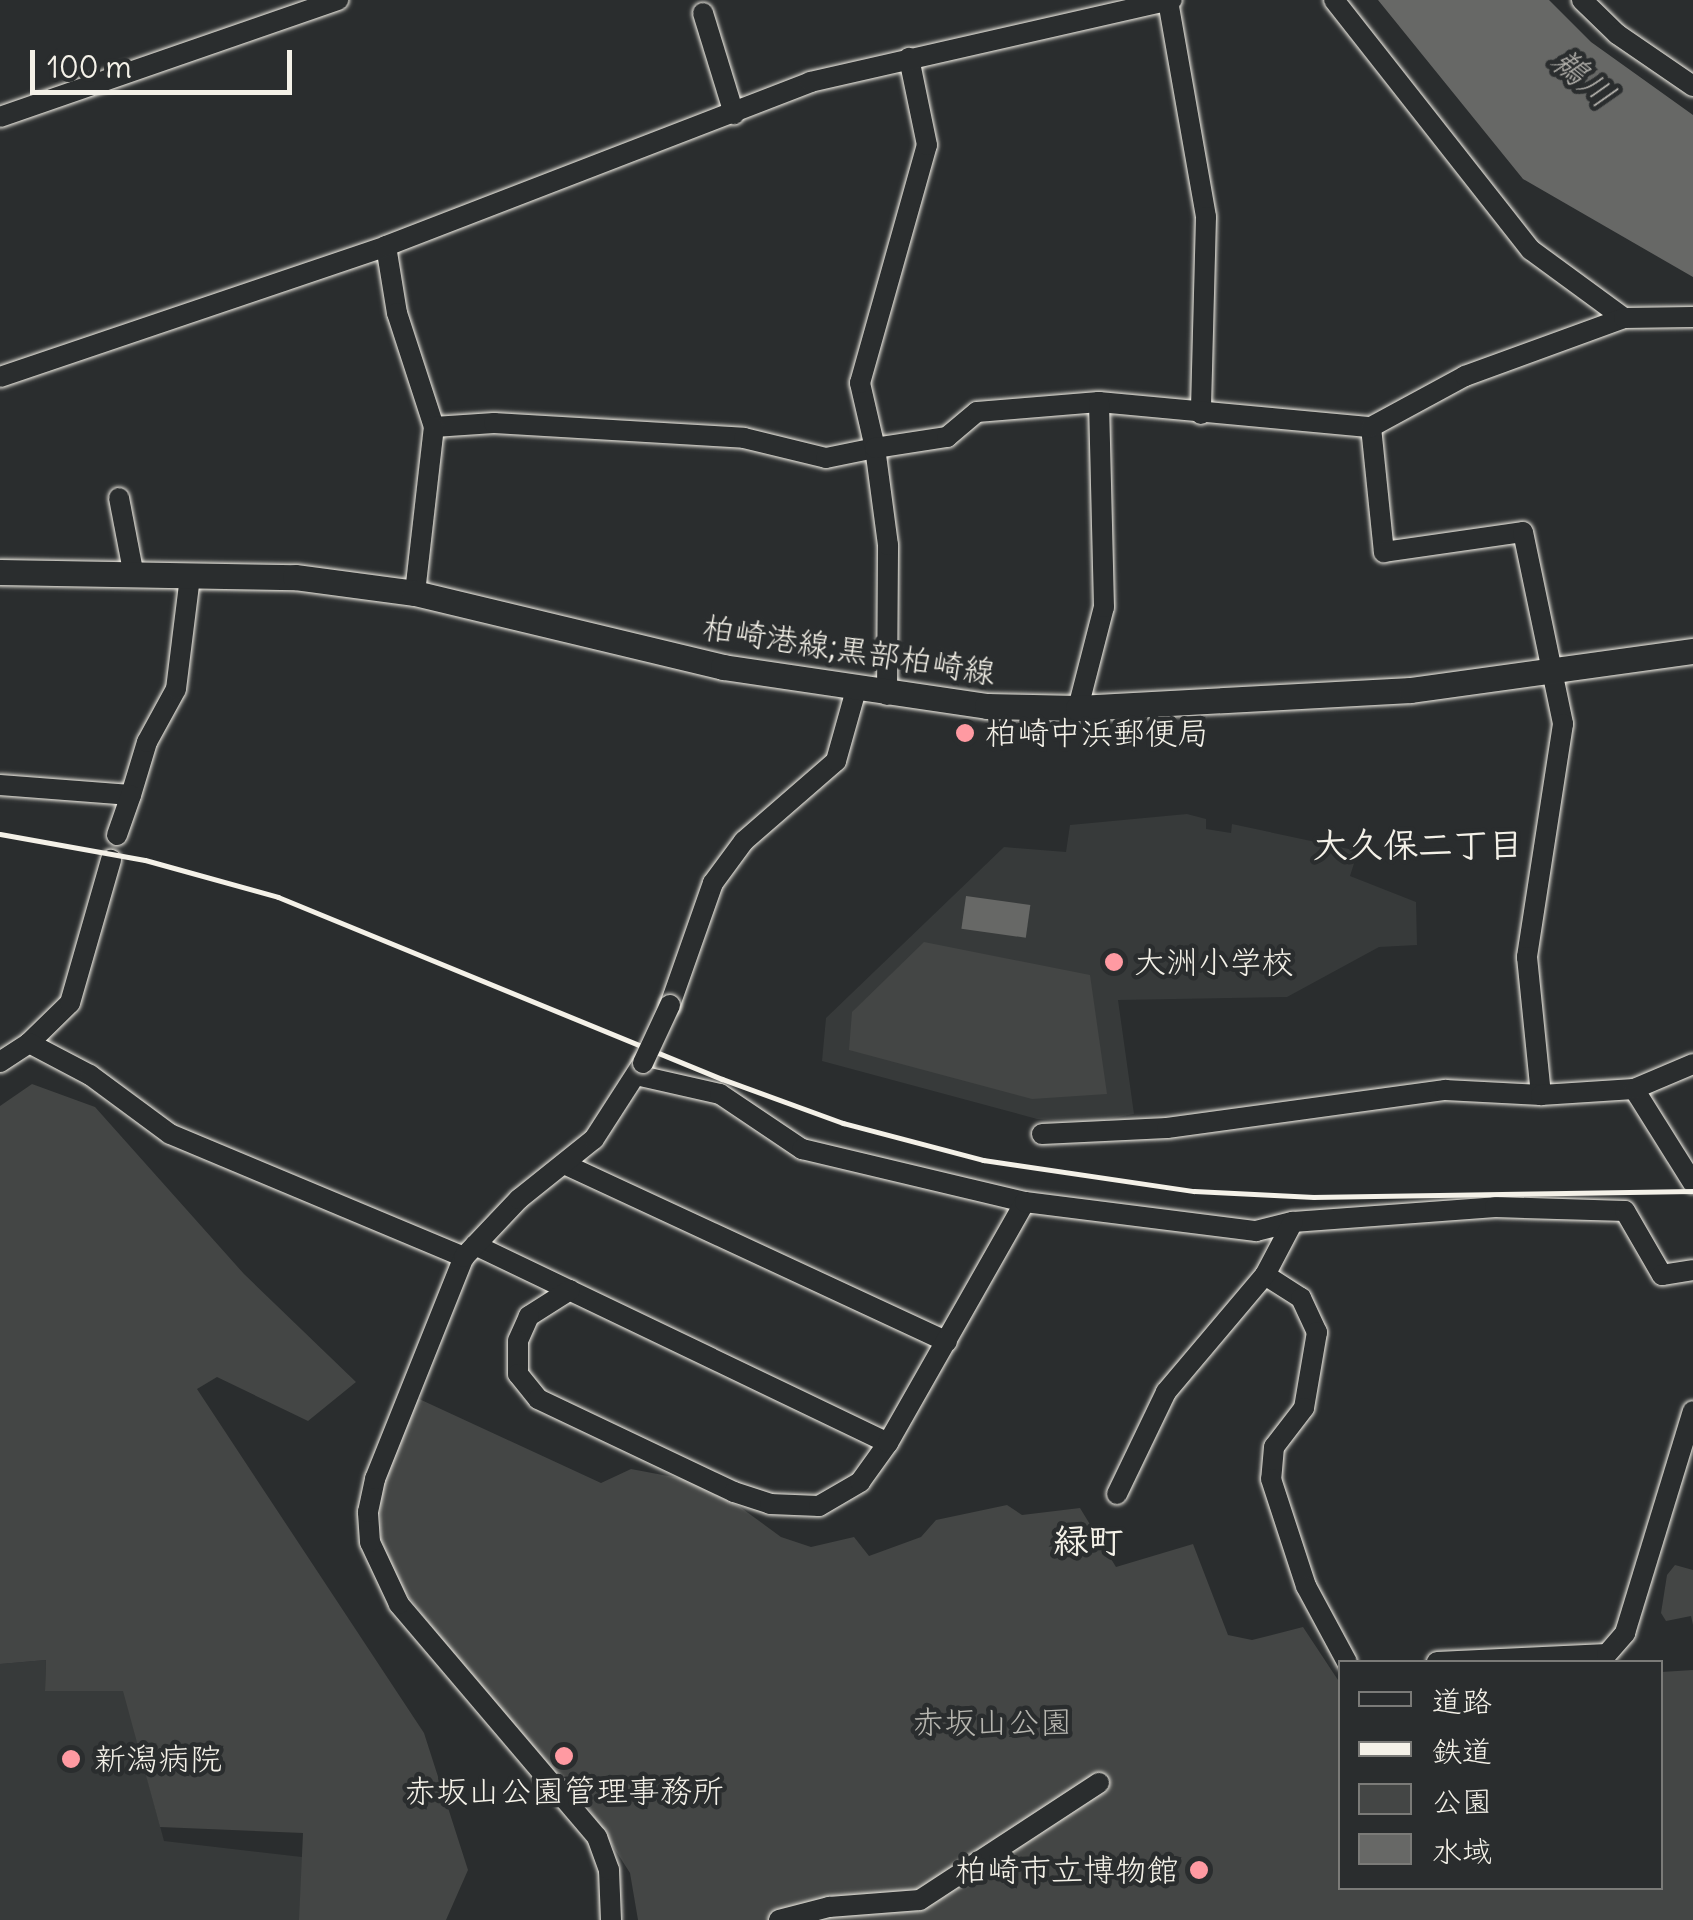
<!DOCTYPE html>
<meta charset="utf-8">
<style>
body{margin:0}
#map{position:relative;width:1693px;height:1920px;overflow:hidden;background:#2a2d2e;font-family:Delius,"Klee One",sans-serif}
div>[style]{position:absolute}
.built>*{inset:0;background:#373a3a}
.green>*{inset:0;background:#444645}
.water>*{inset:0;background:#676866;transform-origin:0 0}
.roads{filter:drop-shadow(0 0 2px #f4f1e8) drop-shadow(0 0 2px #f4f1e8)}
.minor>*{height:20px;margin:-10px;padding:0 10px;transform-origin:10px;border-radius:10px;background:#2a2d2e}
.major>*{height:25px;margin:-12.5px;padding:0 12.5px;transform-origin:12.5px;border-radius:12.5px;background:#2a2d2e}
.rail>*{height:5px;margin:-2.5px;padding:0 2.5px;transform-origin:2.5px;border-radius:2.5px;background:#f4f1e8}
.bridges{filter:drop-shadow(0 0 2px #f4f1e8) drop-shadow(0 0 2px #f4f1e8)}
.minor-bridge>*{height:20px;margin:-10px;padding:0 10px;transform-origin:10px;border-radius:10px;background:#2a2d2e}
.dots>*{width:28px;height:28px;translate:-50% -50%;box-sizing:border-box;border:5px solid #2a2d2e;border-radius:50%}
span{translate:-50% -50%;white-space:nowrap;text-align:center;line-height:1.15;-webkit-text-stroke:9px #2a2d2e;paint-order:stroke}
.street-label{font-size:32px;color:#f4f1e8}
.poi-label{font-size:32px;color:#f4f1e8}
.left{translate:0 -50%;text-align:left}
.right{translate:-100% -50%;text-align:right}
.park-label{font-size:32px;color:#b6b5af}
.water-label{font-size:35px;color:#b5b3ae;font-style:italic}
.neighbourhood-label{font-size:35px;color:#f4f1e8;font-weight:700}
.legend{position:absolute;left:1338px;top:1660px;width:325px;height:230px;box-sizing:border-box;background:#2a2d2e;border:2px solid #7b7b78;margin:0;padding:12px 18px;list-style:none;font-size:30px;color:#f4f1e8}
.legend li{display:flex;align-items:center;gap:20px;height:50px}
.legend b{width:50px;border:2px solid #7b7b78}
.scale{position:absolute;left:30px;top:50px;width:262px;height:45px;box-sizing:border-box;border:5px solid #f4f1e8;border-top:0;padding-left:12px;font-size:30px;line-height:35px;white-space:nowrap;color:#f4f1e8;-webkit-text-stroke:8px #2a2d2e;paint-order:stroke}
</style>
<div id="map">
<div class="built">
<div style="clip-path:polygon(1187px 814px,1206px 819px,1206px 829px,1231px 833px,1232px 824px,1358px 851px,1350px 876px,1416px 902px,1417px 945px,1379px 947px,1287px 997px,1118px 1000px,1134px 1114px,1092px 1122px,1037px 1119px,822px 1061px,826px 1018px,1004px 847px,1066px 852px,1070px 825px)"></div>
<div style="clip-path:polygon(46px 1660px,45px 1691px,124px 1691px,164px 1841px,328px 1860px,328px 1920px,0 1920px,0 1664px)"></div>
</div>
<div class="green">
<div style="clip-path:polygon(924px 942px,1090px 975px,1107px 1094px,1032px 1099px,849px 1050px,852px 1012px)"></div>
<div style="clip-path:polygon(32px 1084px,95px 1107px,244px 1274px,356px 1382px,308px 1421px,217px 1377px,197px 1389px,424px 1733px,468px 1870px,446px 1920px,299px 1920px,303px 1833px,160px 1827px,123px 1691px,45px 1691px,46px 1660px,0 1664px,0 1106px)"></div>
<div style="clip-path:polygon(417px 1398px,601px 1483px,631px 1469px,684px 1479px,740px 1507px,781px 1537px,811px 1547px,854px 1537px,869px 1556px,921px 1537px,936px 1520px,1007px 1505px,1022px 1515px,1080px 1508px,1116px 1567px,1193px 1544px,1228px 1635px,1252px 1640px,1303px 1627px,1340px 1683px,1340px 1888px,1660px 1888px,1661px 1672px,1693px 1670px,1693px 1920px,638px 1920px,630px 1873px,582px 1798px,520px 1741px,398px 1583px,381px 1539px,380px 1500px,390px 1457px)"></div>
<div style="clip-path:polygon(1675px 1565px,1693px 1570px,1693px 1625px,1691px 1616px,1666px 1621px,1661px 1613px,1667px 1575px)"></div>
</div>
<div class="water">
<div style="clip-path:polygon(1378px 0,1549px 0,1591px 42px,1693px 115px,1693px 277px,1523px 179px)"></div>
<div style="left:966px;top:896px;width:65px;height:33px;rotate:8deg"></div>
</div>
<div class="roads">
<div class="minor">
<div style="left:1334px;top:0;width:318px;rotate:51.8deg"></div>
<div style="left:1531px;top:250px;width:115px;rotate:36.2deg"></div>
<div style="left:1582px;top:0;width:49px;rotate:44.2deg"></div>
<div style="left:1617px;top:34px;width:92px;rotate:34.4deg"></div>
<div style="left:1168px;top:1px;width:219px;rotate:80deg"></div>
<div style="left:1206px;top:217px;width:197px;rotate:91.5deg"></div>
<div style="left:703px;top:13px;width:106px;rotate:72.9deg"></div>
<div style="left:0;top:117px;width:358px;rotate:-19.1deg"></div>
<div style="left:386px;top:246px;width:68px;rotate:80.7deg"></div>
<div style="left:397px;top:313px;width:120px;rotate:72deg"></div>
<div style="left:434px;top:427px;width:60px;rotate:-3.8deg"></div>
<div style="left:494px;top:423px;width:250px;rotate:3.4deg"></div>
<div style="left:744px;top:438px;width:84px;rotate:13.7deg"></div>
<div style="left:826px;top:458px;width:50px;rotate:-11.5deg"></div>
<div style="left:875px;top:448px;width:67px;rotate:-103deg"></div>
<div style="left:860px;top:383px;width:247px;rotate:-74.3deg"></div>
<div style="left:927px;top:145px;width:89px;rotate:-101.7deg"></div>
<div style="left:0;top:377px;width:408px;rotate:-18.7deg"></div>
<div style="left:386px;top:246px;width:455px;rotate:-21.1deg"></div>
<div style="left:810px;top:82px;width:371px;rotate:-12.8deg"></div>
<div style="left:1371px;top:427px;width:126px;rotate:84.1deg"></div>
<div style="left:1384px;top:552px;width:140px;rotate:-8.2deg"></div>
<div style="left:1523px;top:532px;width:196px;rotate:78.2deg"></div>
<div style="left:1563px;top:724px;width:236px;rotate:98.8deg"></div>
<div style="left:1527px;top:957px;width:139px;rotate:84.2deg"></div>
<div style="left:119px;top:498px;width:79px;rotate:79.1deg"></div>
<div style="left:415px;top:593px;width:167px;rotate:-83.5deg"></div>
<div style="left:887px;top:695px;width:150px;rotate:-89.6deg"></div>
<div style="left:888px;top:545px;width:98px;rotate:-97.6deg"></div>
<div style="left:875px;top:448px;width:73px;rotate:-8.7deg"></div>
<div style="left:947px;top:437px;width:39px;rotate:-40deg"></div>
<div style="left:977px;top:412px;width:122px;rotate:-4.7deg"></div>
<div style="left:1099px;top:402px;width:273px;rotate:5.3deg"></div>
<div style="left:1371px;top:427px;width:107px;rotate:-28.5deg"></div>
<div style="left:1465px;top:376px;width:169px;rotate:-20deg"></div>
<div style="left:1624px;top:318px;width:69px;rotate:-0.8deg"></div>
<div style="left:1078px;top:708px;width:104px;rotate:-75.6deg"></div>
<div style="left:1104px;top:607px;width:205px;rotate:-91.4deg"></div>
<div style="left:0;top:785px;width:131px;rotate:4.4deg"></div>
<div style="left:131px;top:795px;width:55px;rotate:-73.2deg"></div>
<div style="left:147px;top:742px;width:60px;rotate:-61.3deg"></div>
<div style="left:176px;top:689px;width:114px;rotate:-82.9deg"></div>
<div style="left:117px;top:835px;width:42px;rotate:-70.7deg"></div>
<div style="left:670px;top:1005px;width:129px;rotate:-70.6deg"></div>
<div style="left:713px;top:883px;width:52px;rotate:-53.6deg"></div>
<div style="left:744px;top:841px;width:122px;rotate:-41deg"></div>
<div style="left:836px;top:761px;width:74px;rotate:-74.3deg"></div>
<div style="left:29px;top:1043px;width:57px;rotate:-44.3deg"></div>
<div style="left:70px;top:1003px;width:149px;rotate:-74deg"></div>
<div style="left:0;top:1062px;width:35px;rotate:-33deg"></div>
<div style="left:29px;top:1043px;width:69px;rotate:27.7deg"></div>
<div style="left:90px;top:1075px;width:99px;rotate:36.4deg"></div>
<div style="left:170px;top:1134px;width:319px;rotate:22.7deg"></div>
<div style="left:636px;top:1075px;width:86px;rotate:12.7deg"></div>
<div style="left:720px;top:1094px;width:99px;rotate:33.9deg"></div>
<div style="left:802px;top:1149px;width:229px;rotate:13.4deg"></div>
<div style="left:1634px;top:1089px;width:111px;rotate:57.9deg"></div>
<div style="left:1042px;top:1134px;width:125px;rotate:-2.7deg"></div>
<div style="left:1167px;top:1128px;width:281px;rotate:-7.8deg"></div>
<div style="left:1445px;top:1090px;width:96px;rotate:3deg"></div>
<div style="left:1541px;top:1095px;width:93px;rotate:-3.7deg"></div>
<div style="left:1634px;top:1089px;width:64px;rotate:-23deg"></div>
<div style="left:564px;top:1164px;width:422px;rotate:24.9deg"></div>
<div style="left:475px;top:1245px;width:458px;rotate:25.6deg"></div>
<div style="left:1265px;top:1275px;width:43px;rotate:32.6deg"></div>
<div style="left:1301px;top:1298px;width:38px;rotate:65deg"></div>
<div style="left:1317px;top:1332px;width:77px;rotate:99.7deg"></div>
<div style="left:1304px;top:1408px;width:49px;rotate:127.6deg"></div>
<div style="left:1274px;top:1447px;width:32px;rotate:95deg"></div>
<div style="left:1271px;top:1479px;width:113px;rotate:71.9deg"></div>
<div style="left:1306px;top:1586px;width:86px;rotate:61.7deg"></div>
<div style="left:570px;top:1290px;width:49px;rotate:147.6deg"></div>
<div style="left:529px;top:1316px;width:27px;rotate:114deg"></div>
<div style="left:518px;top:1341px;width:33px;rotate:90deg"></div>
<div style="left:518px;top:1374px;width:32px;rotate:51deg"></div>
<div style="left:538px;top:1399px;width:217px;rotate:25.4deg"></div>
<div style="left:734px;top:1492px;width:38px;rotate:18deg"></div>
<div style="left:770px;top:1504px;width:49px;rotate:2.3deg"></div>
<div style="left:819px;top:1506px;width:48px;rotate:-30.3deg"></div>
<div style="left:860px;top:1482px;width:48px;rotate:-54.3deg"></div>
<div style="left:888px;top:1443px;width:277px;rotate:-60.4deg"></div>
<div style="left:1025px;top:1202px;width:233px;rotate:7.2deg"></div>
<div style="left:1256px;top:1231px;width:38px;rotate:-14deg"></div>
<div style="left:1293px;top:1222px;width:203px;rotate:-4.2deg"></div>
<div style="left:1495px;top:1207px;width:130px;rotate:1.8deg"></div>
<div style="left:1625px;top:1211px;width:74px;rotate:60deg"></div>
<div style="left:1662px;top:1275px;width:31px;rotate:-9deg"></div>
<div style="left:1117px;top:1494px;width:113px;rotate:-64.3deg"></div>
<div style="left:1166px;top:1392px;width:153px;rotate:-49.8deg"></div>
<div style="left:1265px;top:1275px;width:60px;rotate:-62.2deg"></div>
<div style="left:1437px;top:1662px;width:170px;rotate:-2.7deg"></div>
<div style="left:1607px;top:1654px;width:28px;rotate:-49deg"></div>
<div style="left:1625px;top:1633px;width:232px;rotate:-73deg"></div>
<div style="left:611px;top:1920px;width:50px;rotate:-92.3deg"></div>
<div style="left:609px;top:1870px;width:35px;rotate:-110deg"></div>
<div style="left:597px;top:1837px;width:306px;rotate:-130.4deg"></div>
<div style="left:399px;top:1604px;width:68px;rotate:-115.1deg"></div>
<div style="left:370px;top:1542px;width:30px;rotate:-94deg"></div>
<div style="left:368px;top:1512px;width:34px;rotate:-78deg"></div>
<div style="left:375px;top:1479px;width:239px;rotate:-68.2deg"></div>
<div style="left:464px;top:1257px;width:80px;rotate:-46.5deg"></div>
<div style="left:519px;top:1199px;width:96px;rotate:-38.7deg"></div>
<div style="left:594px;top:1139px;width:90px;rotate:-57.2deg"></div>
<div style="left:779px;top:1920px;width:52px;rotate:-14.6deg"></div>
<div style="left:829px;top:1907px;width:91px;rotate:-4.4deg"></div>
<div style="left:920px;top:1900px;width:214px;rotate:-33.2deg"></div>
</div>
<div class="major">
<div style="left:0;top:572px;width:295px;rotate:1deg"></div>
<div style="left:295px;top:577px;width:121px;rotate:7.6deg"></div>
<div style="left:415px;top:593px;width:317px;rotate:13.5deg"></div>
<div style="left:723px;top:667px;width:267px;rotate:8.4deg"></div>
<div style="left:987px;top:706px;width:91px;rotate:1.3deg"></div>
<div style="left:1078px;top:708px;width:333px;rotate:-3.1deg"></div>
<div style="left:1411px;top:690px;width:285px;rotate:-7.9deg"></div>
</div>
</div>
<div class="rail">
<div style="left:0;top:834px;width:147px;rotate:10.2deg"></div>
<div style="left:145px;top:860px;width:138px;rotate:15.5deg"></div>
<div style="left:278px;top:897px;width:480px;rotate:22.3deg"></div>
<div style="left:722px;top:1079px;width:129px;rotate:20deg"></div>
<div style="left:843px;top:1123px;width:145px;rotate:14.8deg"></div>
<div style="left:983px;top:1160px;width:213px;rotate:8.4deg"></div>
<div style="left:1194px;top:1191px;width:120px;rotate:2.9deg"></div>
<div style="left:1314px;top:1197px;width:379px;rotate:-0.9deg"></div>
</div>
<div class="bridges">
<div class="minor-bridge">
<div style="left:643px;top:1063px;width:64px;rotate:-65deg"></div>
</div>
</div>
<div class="dots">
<div style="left:965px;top:733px;background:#ff9aa2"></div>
<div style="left:1114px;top:962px;background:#ff9aa2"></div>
<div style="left:564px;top:1756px;background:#ff9aa2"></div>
<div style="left:71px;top:1759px;background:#ff9aa2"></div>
<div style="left:1199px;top:1870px;background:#ff9aa2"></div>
</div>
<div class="street-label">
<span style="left:849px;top:650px;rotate:9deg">柏崎港線;黒部柏崎線</span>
</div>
<div class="poi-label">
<span class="left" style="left:985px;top:733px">柏崎中浜郵便局</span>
<span class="left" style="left:1134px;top:962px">大洲小学校</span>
<span class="left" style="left:94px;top:1759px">新潟病院</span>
<span style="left:564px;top:1791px">赤坂山公園管理事務所</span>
<span class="right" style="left:1179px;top:1870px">柏崎市立博物館</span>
</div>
<div class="park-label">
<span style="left:992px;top:1722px">赤坂山公園</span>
</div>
<div class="water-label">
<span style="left:1584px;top:77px;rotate:41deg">鵜川</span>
</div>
<div class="neighbourhood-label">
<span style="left:1418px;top:844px">大久保二丁目</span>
<span style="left:1088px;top:1540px">緑町</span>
</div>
<ul class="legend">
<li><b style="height:12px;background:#2a2d2e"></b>道路</li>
<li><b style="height:12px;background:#f4f1e8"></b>鉄道</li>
<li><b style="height:28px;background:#444645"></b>公園</li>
<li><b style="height:28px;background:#676866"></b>水域</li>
</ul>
<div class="scale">100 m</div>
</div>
